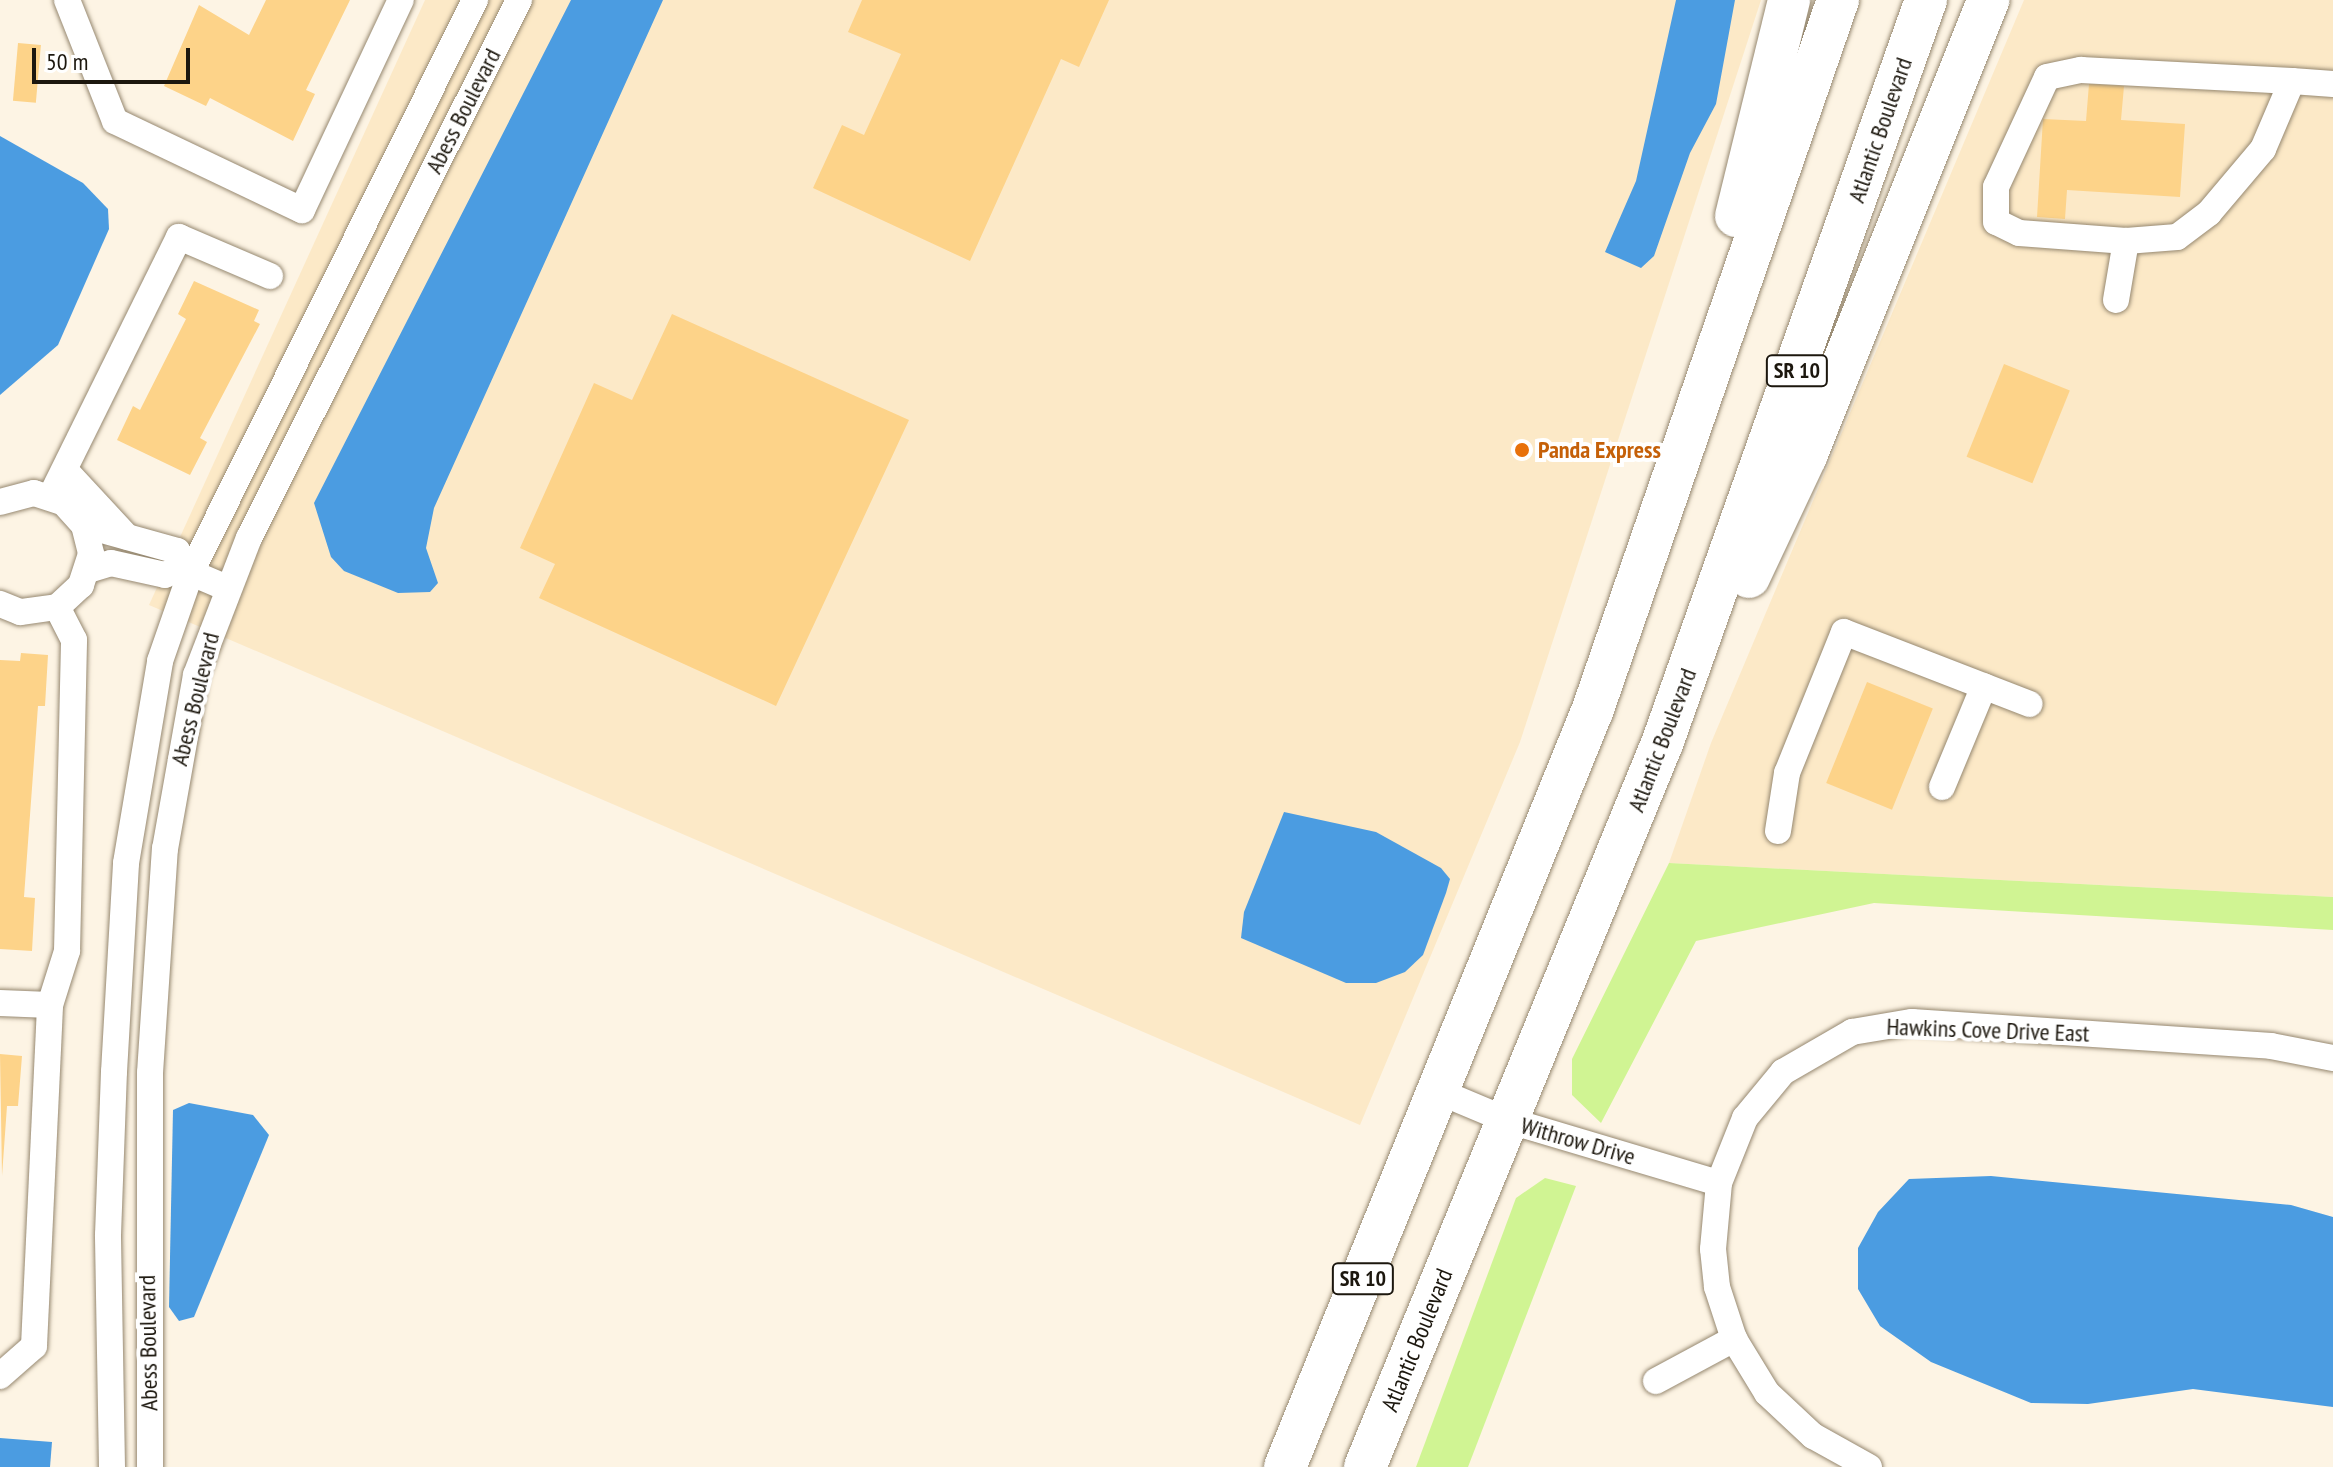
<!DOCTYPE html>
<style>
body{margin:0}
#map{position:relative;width:2333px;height:1467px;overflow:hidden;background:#fdf4e4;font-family:"PT Sans Narrow",sans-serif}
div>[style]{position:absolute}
.built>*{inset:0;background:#fce9c7}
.green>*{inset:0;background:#d0f493}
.water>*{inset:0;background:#4b9ce1}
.building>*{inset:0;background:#fdd389;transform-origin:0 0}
.roads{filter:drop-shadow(0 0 2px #968870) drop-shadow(0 0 2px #968870)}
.minor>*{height:26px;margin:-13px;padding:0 13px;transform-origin:13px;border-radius:13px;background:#fff}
.trunk>*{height:42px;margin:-21px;padding:0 21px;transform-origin:21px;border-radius:21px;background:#fff}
.dots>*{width:22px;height:22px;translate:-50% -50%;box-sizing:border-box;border:4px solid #fff;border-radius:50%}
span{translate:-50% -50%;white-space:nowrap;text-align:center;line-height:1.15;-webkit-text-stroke:8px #fff;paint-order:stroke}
.shield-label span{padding:2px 6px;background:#fff;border:2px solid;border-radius:6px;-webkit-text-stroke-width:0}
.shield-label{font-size:22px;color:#1c170e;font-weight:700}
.street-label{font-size:24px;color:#1c170e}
.food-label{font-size:24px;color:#c56008;font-weight:700}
.left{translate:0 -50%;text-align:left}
.scale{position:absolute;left:32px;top:48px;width:158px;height:36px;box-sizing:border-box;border:4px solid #1c170e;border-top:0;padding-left:10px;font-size:24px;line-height:28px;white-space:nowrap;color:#1c170e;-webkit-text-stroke:6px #fff;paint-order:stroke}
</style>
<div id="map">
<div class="built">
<div style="clip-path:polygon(425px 0,1761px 0,1520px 742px,1360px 1125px,149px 605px)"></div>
<div style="clip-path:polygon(2024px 0,2333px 0,2333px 897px,1669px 863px,1711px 743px)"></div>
</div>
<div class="green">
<div style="clip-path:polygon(1669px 863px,2333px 897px,2333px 930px,1874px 903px,1696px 941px,1601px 1123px,1572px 1095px,1572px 1059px)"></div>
<div style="clip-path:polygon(1545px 1178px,1576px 1186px,1468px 1467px,1416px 1467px,1516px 1198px)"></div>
</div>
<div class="water">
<div style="clip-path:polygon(571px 0,663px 0,434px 508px,426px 548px,438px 583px,430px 592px,398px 593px,344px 571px,331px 557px,314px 503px)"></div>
<div style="clip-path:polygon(1676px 0,1735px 0,1716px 104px,1690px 153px,1654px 256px,1641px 268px,1605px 252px,1636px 181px)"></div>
<div style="clip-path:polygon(0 136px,83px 183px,108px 209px,109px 229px,58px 345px,0 395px)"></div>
<div style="clip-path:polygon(1284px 812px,1376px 832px,1441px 868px,1450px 879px,1446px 893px,1423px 955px,1405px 972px,1376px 983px,1346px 983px,1241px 938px,1244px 912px)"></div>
<div style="clip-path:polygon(189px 1103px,253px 1115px,269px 1135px,194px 1317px,179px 1321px,169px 1307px,173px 1110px)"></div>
<div style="clip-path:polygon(1991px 1176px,2291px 1205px,2333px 1217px,2333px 1407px,2193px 1389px,2088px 1404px,2031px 1403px,1931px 1362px,1880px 1326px,1858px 1289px,1858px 1248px,1878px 1212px,1909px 1179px)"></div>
<div style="clip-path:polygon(0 1438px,52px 1442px,50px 1467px,0 1467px)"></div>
</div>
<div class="building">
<div style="clip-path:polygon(266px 0,350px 0,306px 90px,315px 94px,293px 141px,210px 98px,206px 106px,164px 86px,199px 5px,249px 35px)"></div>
<div style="clip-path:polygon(862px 0,1109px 0,1079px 67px,1061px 59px,970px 261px,813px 188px,842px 125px,864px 135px,901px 54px,848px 32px)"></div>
<div style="left:18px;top:43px;width:23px;height:58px;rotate:5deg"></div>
<div style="clip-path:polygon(2089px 84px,2124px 86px,2121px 120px,2185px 124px,2180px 197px,2067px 190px,2065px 219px,2037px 217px,2043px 119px,2086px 121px)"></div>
<div style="clip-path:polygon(194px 281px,259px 310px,254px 321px,260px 324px,200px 438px,207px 442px,190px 475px,117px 440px,133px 406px,140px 410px,186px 319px,178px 314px)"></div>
<div style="clip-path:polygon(672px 314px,909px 420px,776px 706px,539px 598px,555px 564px,520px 548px,594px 383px,632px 400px)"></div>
<div style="left:2004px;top:364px;width:71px;height:100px;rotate:22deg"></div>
<div style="clip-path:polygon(21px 653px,48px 655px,45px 706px,38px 706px,24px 897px,35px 898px,32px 951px,0 949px,0 660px,20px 661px)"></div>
<div style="left:1867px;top:682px;width:71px;height:109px;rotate:22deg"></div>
<div style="clip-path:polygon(0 1054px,22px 1056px,18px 1106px,7px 1106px,2px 1176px)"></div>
</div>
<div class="roads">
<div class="minor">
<div style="left:67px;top:0;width:130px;rotate:68.4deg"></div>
<div style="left:115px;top:121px;width:207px;rotate:25.5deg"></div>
<div style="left:302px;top:210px;width:232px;rotate:-64.8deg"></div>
<div style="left:2292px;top:81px;width:74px;rotate:113.1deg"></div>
<div style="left:2263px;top:149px;width:84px;rotate:130.2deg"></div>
<div style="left:2209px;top:213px;width:40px;rotate:143deg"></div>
<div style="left:2177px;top:237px;width:51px;rotate:175.5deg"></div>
<div style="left:2126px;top:241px;width:107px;rotate:-175.7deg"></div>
<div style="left:2019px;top:233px;width:25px;rotate:-154deg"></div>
<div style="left:1996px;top:222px;width:35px;rotate:-90deg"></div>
<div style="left:1996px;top:187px;width:121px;rotate:-65.1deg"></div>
<div style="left:2047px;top:77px;width:35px;rotate:-12deg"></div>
<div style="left:2081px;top:70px;width:211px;rotate:3deg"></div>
<div style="left:2292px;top:81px;width:41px;rotate:4.2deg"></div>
<div style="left:2116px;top:300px;width:60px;rotate:-80.4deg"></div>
<div style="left:65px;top:470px;width:91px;rotate:47.2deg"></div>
<div style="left:51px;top:496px;width:289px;rotate:-63.7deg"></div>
<div style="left:179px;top:237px;width:99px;rotate:23.2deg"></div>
<div style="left:0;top:502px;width:35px;rotate:-15deg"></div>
<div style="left:34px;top:493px;width:32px;rotate:18deg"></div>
<div style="left:64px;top:503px;width:30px;rotate:48deg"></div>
<div style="left:84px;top:525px;width:30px;rotate:76deg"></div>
<div style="left:91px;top:554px;width:33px;rotate:108deg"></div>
<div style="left:81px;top:585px;width:33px;rotate:137deg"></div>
<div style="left:57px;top:607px;width:37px;rotate:172deg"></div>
<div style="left:20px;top:612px;width:22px;rotate:-158deg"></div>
<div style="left:84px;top:525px;width:97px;rotate:15.6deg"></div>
<div style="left:177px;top:551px;width:17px;rotate:80deg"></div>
<div style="left:88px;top:570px;width:24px;rotate:-17deg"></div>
<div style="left:111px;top:563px;width:55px;rotate:12.5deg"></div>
<div style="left:165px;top:575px;width:17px;rotate:-25deg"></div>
<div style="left:180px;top:568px;width:51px;rotate:23.1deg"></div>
<div style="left:1942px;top:787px;width:109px;rotate:-67.4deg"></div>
<div style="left:1778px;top:831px;width:59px;rotate:-81.2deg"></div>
<div style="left:1787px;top:773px;width:152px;rotate:-68deg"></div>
<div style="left:1844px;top:632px;width:199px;rotate:21.2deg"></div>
<div style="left:0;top:1003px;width:50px;rotate:2.3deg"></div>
<div style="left:50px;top:1005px;width:57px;rotate:-72.5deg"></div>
<div style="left:67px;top:951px;width:311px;rotate:-88.7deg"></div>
<div style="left:74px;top:640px;width:37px;rotate:-117deg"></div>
<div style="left:1440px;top:1092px;width:73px;rotate:22.7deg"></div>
<div style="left:1507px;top:1120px;width:221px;rotate:16.6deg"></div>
<div style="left:0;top:1376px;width:45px;rotate:-41.4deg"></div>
<div style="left:34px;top:1346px;width:341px;rotate:-87.3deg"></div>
<div style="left:1656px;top:1381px;width:89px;rotate:-28.3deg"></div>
<div style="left:112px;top:1467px;width:232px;rotate:-91deg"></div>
<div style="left:108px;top:1235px;width:163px;rotate:-87.9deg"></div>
<div style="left:114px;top:1072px;width:209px;rotate:-86.7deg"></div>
<div style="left:126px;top:863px;width:205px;rotate:-80.4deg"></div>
<div style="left:160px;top:661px;width:94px;rotate:-70.8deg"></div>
<div style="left:191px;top:572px;width:639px;rotate:-63.6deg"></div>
<div style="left:150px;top:1467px;width:394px;rotate:-90deg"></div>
<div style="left:150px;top:1073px;width:225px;rotate:-86.2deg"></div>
<div style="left:165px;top:849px;width:177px;rotate:-79.9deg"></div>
<div style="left:196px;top:675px;width:147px;rotate:-68.9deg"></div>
<div style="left:249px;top:538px;width:602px;rotate:-63.35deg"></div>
<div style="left:1869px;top:1467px;width:64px;rotate:-151deg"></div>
<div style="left:1813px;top:1436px;width:63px;rotate:-136.9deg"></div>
<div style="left:1767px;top:1393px;width:63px;rotate:-121.4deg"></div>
<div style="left:1734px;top:1339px;width:55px;rotate:-108.1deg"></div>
<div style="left:1717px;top:1287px;width:38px;rotate:-96deg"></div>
<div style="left:1713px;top:1249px;width:66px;rotate:-84.8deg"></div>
<div style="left:1719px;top:1183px;width:70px;rotate:-68.2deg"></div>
<div style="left:1745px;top:1118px;width:60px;rotate:-50.4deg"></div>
<div style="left:1783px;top:1072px;width:80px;rotate:-30.1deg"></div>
<div style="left:1852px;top:1032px;width:61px;rotate:-9.5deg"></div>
<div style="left:1912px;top:1022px;width:360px;rotate:3.8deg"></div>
<div style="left:2271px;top:1046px;width:63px;rotate:11deg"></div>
</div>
<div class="trunk">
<div style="left:1736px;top:216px;width:222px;rotate:-76.2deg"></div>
<div style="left:1749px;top:577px;width:134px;rotate:-64.8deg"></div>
<div style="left:1806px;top:456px;width:491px;rotate:-68.2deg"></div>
<div style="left:1285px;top:1467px;width:818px;rotate:-67.89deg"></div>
<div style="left:1593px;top:709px;width:750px;rotate:-70.94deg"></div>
<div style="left:1365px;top:1467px;width:785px;rotate:-67.68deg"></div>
<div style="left:1663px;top:741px;width:786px;rotate:-70.46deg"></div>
</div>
</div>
<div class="dots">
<div style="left:1522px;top:450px;background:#e8710a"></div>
</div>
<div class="shield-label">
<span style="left:1797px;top:371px">SR 10</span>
<span style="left:1363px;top:1279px">SR 10</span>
</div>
<div class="street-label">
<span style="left:463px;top:111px;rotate:-63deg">Abess Boulevard</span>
<span style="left:1880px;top:130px;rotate:-71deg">Atlantic Boulevard</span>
<span style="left:195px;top:699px;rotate:-76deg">Abess Boulevard</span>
<span style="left:1662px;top:740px;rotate:-69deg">Atlantic Boulevard</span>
<span style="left:1988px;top:1030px;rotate:2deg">Hawkins Cove Drive East</span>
<span style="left:1578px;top:1141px;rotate:16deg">Withrow Drive</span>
<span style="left:1417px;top:1340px;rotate:-68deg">Atlantic Boulevard</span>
<span style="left:148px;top:1343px;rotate:-91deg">Abess Boulevard</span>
</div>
<div class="food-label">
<span class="left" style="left:1538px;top:450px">Panda Express</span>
</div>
<div class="scale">50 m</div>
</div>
